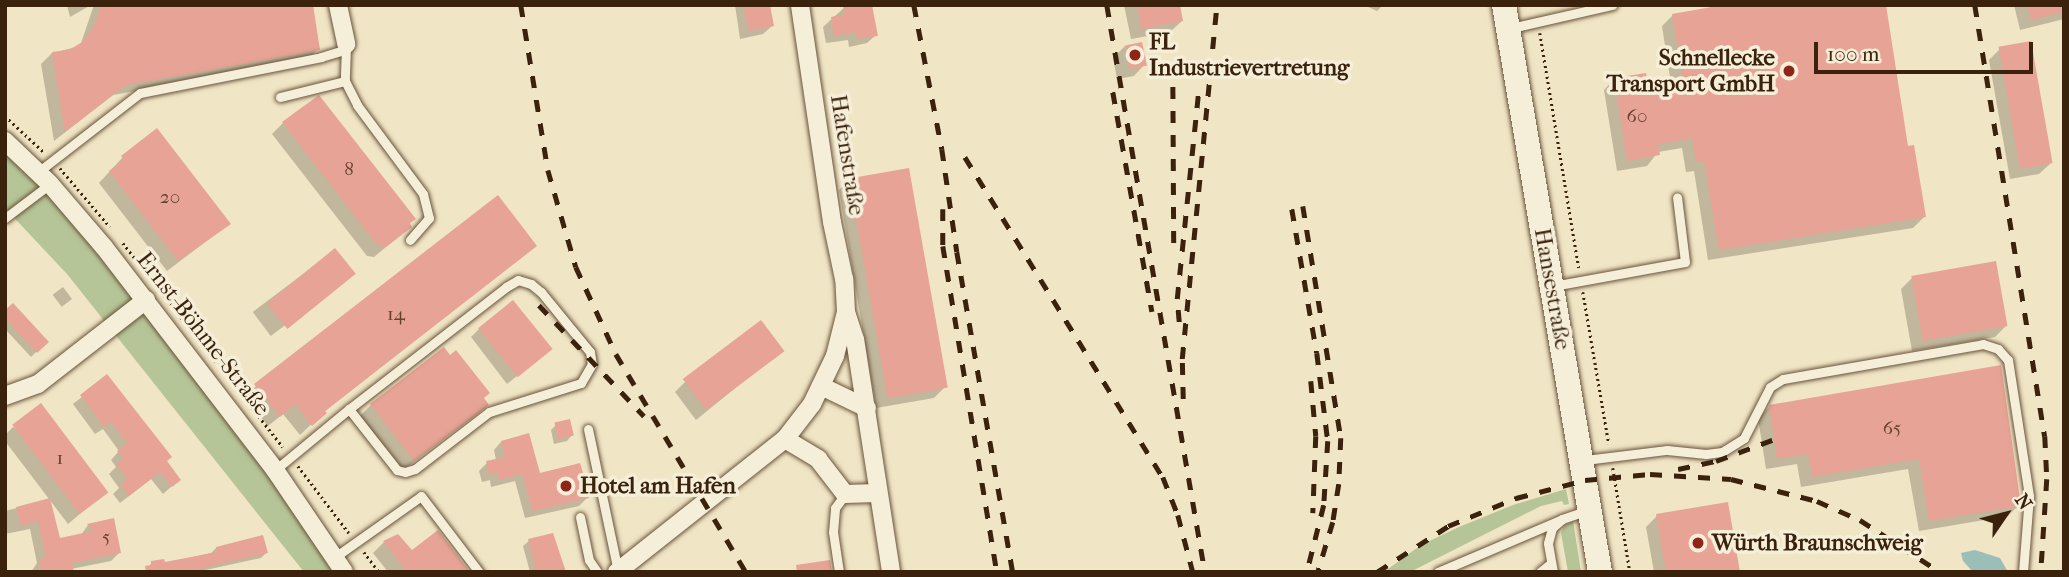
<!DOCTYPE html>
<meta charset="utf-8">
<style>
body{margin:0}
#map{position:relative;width:2069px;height:577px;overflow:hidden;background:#f0e5c5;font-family:"IM FELL French Canon",serif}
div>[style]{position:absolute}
.green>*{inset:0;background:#b6c597}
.water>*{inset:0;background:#9bbeb9}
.shadow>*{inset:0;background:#0003;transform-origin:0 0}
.building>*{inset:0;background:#e7a395;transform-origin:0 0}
.path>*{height:2.5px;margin-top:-1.25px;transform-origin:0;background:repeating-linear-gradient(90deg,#3a220c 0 2px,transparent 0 5.5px)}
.roads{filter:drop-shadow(0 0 2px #68533a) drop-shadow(0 0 2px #68533a)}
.lane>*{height:9px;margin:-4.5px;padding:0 4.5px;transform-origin:4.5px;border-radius:4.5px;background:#f5eed9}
.street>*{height:18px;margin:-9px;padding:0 9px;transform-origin:9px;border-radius:9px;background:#f5eed9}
.secondary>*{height:24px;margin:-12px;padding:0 12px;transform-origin:12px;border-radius:12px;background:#f5eed9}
.rail>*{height:4.5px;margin-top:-2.25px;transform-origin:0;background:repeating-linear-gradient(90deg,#3a220c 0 12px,transparent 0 24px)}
.dots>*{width:19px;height:19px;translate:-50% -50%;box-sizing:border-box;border:4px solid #f5eed9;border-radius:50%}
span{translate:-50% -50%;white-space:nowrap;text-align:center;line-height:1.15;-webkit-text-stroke:7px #f5eed9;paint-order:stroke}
.number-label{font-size:19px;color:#65422e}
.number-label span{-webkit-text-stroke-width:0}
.poi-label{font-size:23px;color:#3a220c;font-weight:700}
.left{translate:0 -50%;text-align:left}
.right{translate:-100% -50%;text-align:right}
.street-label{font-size:23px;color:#3a220c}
.frame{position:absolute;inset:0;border:7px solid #3a220c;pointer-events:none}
.north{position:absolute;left:1971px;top:479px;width:70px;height:70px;-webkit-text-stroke:5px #f5eed9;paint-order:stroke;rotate:55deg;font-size:19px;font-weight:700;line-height:28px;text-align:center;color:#3a220c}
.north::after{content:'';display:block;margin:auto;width:24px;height:32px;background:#3a220c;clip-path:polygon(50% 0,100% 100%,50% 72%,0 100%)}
.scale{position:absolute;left:1814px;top:42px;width:219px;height:32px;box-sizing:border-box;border:4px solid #3a220c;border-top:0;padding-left:9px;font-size:21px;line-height:24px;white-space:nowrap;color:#3a220c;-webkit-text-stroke:5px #f5eed9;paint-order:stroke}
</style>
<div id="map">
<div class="green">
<div style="clip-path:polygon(5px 141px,54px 188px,344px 572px,304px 572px,67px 274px,5px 208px)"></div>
<div style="clip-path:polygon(1566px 489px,1569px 504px,1564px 505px,1562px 501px,1541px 506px,1410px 572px,1384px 572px,1421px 545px,1459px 527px,1513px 505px)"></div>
<div style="clip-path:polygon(1573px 521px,1581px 572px,1568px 572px,1561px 533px,1564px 526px)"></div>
</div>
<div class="water">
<div style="clip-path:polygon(1975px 550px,2000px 558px,2008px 572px,1973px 572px,1963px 561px,1961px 553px)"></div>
</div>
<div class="shadow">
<div style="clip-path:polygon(67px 5px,91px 5px,70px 17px)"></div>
<div style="clip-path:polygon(94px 5px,311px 5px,318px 49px,307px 60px,113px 95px,54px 141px,41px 64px,52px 53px,80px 46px)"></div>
<div style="clip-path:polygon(735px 5px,769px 5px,772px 26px,763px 34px,740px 39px)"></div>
<div style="clip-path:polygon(847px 5px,871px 5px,876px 35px,867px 43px,849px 47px,848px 40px,826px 43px,823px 27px)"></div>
<div style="clip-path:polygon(1124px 5px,1179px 5px,1182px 21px,1170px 32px,1131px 39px)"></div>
<div style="clip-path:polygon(1364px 5px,1383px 5px,1377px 11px)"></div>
<div style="clip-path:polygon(2014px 5px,2064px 5px,2064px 19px,2020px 30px)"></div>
<div style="clip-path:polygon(1673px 15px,1907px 148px,1924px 217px,1913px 228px,1708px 260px,1694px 171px,1686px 172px,1682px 148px,1658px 152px,1647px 166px,1617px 171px,1604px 90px,1614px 79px,1647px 88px,1671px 84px,1662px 26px)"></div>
<div style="clip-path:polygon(1124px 47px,1145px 64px,1134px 76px,1117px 79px,1113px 58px)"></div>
<div style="clip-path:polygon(2000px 49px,2051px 163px,2039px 174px,2010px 179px,1989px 60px)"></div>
<div style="clip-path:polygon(283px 123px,409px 223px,410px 227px,374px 257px,367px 256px,272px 134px)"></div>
<div style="clip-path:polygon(123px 157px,229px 224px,167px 271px,99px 183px)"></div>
<div style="clip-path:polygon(850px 179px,945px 387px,934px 398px,876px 408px,839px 190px)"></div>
<div style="clip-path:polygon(535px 246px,324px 412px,300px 435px,283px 414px,268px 426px,245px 397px,256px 386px)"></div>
<div style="left:335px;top:250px;width:30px;height:103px;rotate:53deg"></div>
<div style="clip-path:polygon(1912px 278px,2006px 326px,1995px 337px,1912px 351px,1901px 289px)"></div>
<div style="left:63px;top:287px;width:15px;height:13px;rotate:53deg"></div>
<div style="clip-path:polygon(5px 313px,46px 342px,31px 357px,5px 329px)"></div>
<div style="clip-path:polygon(479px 329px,541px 357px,507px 384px,471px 337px)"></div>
<div style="clip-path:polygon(782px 350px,696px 420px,675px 392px,686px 381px)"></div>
<div style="clip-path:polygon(2000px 368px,2019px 505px,2008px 516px,1919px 531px,1908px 469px,1801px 487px,1797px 464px,1766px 469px,1758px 418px,1770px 406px)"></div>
<div style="clip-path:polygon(107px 377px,179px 480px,163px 494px,151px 479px,120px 503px,113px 494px,119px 488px,109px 474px,116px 467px,111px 460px,119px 451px,103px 429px,95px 434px,73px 404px)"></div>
<div style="clip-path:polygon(482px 399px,486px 405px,476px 415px,403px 470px,360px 416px,371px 405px)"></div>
<div style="clip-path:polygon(556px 425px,572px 435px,567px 441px,554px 444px,551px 430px)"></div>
<div style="clip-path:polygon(13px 427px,106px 492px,68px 524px,5px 441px,5px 435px)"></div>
<div style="clip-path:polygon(501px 442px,538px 475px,582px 478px,591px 486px,586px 492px,587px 498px,579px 506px,525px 518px,515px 481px,491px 487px,490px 480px,482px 482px,479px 471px,487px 463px,496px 460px,494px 450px)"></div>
<div style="clip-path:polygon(49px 500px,59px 540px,81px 535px,88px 525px,113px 520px,120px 552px,111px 561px,71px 569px,72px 572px,31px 572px,37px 563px,30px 529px,5px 534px,5px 511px)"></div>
<div style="clip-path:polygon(1657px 516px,1739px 572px,1654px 572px,1646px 527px)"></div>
<div style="clip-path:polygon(529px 541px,564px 572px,530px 572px,523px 546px)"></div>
<div style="clip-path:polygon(384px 542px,468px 572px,388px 572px,373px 553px)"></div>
<div style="clip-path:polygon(216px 548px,266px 553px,261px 558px,201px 571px,147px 568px,152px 563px,164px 564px,211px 553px)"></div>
</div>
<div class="building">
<div style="clip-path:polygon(101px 5px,313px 5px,320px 50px,126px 85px,65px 132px,52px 52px,69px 50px,84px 41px,95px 24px)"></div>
<div style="clip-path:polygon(744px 5px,770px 5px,774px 26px,748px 31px)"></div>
<div style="clip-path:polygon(872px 5px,878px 36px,857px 39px,856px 32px,834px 36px,831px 17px,845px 14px,843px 6px)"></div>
<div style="clip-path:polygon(1137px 5px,1180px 5px,1183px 21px,1141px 29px)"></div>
<div style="clip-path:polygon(1723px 5px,1886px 5px,1908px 146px,1914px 145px,1926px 217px,1719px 250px,1704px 161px,1696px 162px,1692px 138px,1658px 144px,1660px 155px,1627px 161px,1614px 78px,1646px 73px,1648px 86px,1683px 80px,1672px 14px)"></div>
<div style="clip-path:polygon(2027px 5px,2064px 5px,2064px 12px,2031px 20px)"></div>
<div style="left:2031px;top:41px;width:124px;height:33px;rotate:80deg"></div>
<div style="left:1142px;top:42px;width:24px;height:18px;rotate:78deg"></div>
<div style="clip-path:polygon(319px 95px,416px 219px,410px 223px,412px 227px,386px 247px,378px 246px,282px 122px)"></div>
<div style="clip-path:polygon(157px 128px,231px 224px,178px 261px,109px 171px,124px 159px,121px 156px)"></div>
<div style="left:909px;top:168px;width:223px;height:61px;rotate:80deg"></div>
<div style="clip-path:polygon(498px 195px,537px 246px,325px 411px,327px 413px,312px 426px,295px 404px,280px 417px,254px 384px)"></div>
<div style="left:335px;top:248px;width:33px;height:88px;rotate:51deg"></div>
<div style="left:1996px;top:261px;width:66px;height:86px;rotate:80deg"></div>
<div style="left:513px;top:300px;width:63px;height:45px;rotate:51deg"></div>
<div style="clip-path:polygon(13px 303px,49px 342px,37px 353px,5px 318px,5px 310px)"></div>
<div style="left:761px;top:320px;width:39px;height:98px;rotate:53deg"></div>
<div style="clip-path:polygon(444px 347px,450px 355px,456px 350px,490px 393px,484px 398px,489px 405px,414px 461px,370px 404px)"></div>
<div style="clip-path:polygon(2001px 365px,2021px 506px,1929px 521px,1919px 459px,1812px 477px,1808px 454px,1777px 459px,1769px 405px)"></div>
<div style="clip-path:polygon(107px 374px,172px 457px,167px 461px,181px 480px,172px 487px,160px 472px,129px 496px,120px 485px,127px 479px,116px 464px,124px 458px,117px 451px,127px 443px,111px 422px,104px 427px,80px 395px)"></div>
<div style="left:41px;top:403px;width:112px;height:36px;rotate:53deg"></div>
<div style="left:570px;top:419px;width:17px;height:16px;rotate:77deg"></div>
<div style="clip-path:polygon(529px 433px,540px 473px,580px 463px,584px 476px,590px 474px,593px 487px,587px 489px,589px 498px,533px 511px,522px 474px,499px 480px,497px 473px,489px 475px,486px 461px,505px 457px,501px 441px)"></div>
<div style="clip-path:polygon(50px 498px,60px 538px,93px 531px,87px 524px,114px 518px,121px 553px,72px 563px,74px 572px,41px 572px,39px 559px,46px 558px,38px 521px,21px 526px,16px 507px)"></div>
<div style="clip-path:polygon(1728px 502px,1740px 572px,1666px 572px,1656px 514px)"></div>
<div style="clip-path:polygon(438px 530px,470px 572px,407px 572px,383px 541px,398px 534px,412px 550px)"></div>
<div style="clip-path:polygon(553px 533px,566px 572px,536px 572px,528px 539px)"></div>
<div style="clip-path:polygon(263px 535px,268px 553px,202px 568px,203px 572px,146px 572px,145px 566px,151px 565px,151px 561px,164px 559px,165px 562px,217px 552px,216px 547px)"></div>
<div style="clip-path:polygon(830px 560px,832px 572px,797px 572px,796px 565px)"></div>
</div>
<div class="path">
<div style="left:1540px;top:33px;width:238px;rotate:80.6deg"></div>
<div style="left:5px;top:116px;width:54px;rotate:42.8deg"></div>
<div style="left:60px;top:168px;width:77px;rotate:49.7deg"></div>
<div style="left:123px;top:243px;width:259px;rotate:51.9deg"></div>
<div style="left:1583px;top:292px;width:154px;rotate:80.3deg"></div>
<div style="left:298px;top:466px;width:84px;rotate:52.7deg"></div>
<div style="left:1613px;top:468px;width:105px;rotate:80.7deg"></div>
<div style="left:364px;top:552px;width:25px;rotate:53deg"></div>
</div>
<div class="roads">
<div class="lane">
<div style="left:1511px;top:28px;width:104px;rotate:-12.8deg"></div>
<div style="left:346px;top:46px;width:35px;rotate:92deg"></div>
<div style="left:345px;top:81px;width:27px;rotate:63deg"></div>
<div style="left:357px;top:105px;width:111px;rotate:53.4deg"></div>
<div style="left:423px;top:194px;width:25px;rotate:76deg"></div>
<div style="left:429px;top:218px;width:29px;rotate:131deg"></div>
<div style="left:280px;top:97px;width:67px;rotate:-13.8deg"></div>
<div style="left:38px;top:172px;width:129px;rotate:-37.8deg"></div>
<div style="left:140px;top:93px;width:185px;rotate:-11.2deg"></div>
<div style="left:321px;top:57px;width:21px;rotate:-17deg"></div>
<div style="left:341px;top:51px;width:9px;rotate:-54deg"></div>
<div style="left:5px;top:218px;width:56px;rotate:-37.1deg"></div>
<div style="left:1553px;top:286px;width:134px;rotate:-10.3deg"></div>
<div style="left:1685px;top:262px;width:65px;rotate:-97deg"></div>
<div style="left:588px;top:429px;width:145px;rotate:78.1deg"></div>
<div style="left:1585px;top:460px;width:83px;rotate:-7deg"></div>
<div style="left:1667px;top:450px;width:39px;rotate:6deg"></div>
<div style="left:1706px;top:454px;width:16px;rotate:-7deg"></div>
<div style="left:1722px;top:452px;width:26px;rotate:-32deg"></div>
<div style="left:1744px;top:438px;width:57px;rotate:-63deg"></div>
<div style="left:1770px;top:387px;width:15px;rotate:-32deg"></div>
<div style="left:1783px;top:379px;width:203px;rotate:-9.9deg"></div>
<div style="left:1983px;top:344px;width:16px;rotate:18deg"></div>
<div style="left:1998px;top:349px;width:15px;rotate:48deg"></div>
<div style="left:2008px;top:360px;width:138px;rotate:81.2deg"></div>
<div style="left:2029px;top:496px;width:76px;rotate:94.5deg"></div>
<div style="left:275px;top:470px;width:96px;rotate:-39.5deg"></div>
<div style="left:349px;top:409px;width:199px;rotate:-37.8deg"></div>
<div style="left:506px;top:287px;width:14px;rotate:-30deg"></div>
<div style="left:518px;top:280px;width:14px;rotate:17deg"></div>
<div style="left:531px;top:284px;width:13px;rotate:39deg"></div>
<div style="left:541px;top:292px;width:77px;rotate:50.8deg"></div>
<div style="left:590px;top:352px;width:12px;rotate:81deg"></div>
<div style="left:592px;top:364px;width:22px;rotate:120deg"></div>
<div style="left:581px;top:383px;width:96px;rotate:162.5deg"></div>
<div style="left:489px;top:412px;width:93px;rotate:142.4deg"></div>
<div style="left:415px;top:469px;width:10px;rotate:163deg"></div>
<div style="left:405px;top:472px;width:8px;rotate:-166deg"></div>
<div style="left:397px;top:470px;width:78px;rotate:-128.2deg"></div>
<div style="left:580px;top:517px;width:44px;rotate:78.2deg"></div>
<div style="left:589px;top:560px;width:14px;rotate:56deg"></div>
<div style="left:335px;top:557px;width:105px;rotate:-35.3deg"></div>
<div style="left:421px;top:496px;width:96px;rotate:52.7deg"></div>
<div style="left:839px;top:572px;width:40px;rotate:-98.5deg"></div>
<div style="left:833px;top:532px;width:24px;rotate:-85deg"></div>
<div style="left:835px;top:508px;width:17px;rotate:-54deg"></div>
<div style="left:1438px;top:572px;width:135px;rotate:-23.1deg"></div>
<div style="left:1540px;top:572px;width:14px;rotate:-39deg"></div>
<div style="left:1553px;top:572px;width:29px;rotate:-100deg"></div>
<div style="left:1548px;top:543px;width:16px;rotate:-75deg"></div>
<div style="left:1552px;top:528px;width:13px;rotate:-42deg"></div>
<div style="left:1562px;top:519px;width:28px;rotate:-19deg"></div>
</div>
<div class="street">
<div style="left:338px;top:5px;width:40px;rotate:78deg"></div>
<div style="left:5px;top:141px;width:62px;rotate:43.7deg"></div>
<div style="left:50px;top:184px;width:83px;rotate:49.4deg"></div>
<div style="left:104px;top:247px;width:281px;rotate:52.5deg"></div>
<div style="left:275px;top:470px;width:123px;rotate:55.9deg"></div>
<div style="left:846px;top:312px;width:28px;rotate:72deg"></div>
<div style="left:855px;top:339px;width:236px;rotate:81.2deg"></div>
<div style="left:821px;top:386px;width:51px;rotate:25.6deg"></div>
<div style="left:5px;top:396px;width:35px;rotate:-20deg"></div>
<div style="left:38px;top:384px;width:137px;rotate:-37.9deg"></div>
<div style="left:785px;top:439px;width:39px;rotate:31deg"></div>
<div style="left:818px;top:459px;width:44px;rotate:52.4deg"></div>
<div style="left:845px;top:494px;width:32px;rotate:-2deg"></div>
<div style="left:617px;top:572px;width:214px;rotate:-38.4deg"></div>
<div style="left:785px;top:439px;width:44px;rotate:-52.4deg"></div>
<div style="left:812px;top:404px;width:53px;rotate:-64.4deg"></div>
<div style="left:835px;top:356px;width:45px;rotate:-76deg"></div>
<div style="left:846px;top:312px;width:33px;rotate:-93deg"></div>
<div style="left:844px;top:279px;width:58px;rotate:-101.9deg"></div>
<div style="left:832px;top:222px;width:219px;rotate:-98.4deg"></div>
</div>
<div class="secondary">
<div style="left:1504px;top:5px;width:575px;rotate:80.39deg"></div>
</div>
</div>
<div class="rail">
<div style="left:521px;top:5px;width:167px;rotate:80.7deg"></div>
<div style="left:548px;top:170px;width:101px;rotate:73.9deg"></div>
<div style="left:576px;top:267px;width:96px;rotate:65.3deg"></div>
<div style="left:616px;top:354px;width:254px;rotate:59.2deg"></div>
<div style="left:914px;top:5px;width:147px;rotate:79deg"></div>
<div style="left:942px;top:149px;width:104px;rotate:81.7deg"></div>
<div style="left:957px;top:252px;width:325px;rotate:80.1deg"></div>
<div style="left:1107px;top:5px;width:575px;rotate:80.19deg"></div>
<div style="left:1975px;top:5px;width:437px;rotate:80.8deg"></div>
<div style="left:2045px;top:436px;width:43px;rotate:87.3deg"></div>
<div style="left:2047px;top:479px;width:93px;rotate:93.7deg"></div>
<div style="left:1173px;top:63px;width:187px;rotate:89.7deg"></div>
<div style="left:1113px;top:92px;width:223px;rotate:79.9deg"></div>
<div style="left:965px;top:157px;width:376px;rotate:58.3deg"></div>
<div style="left:1163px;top:477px;width:41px;rotate:68.5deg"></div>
<div style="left:1178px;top:515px;width:59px;rotate:75.3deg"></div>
<div style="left:1303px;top:206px;width:235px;rotate:80.7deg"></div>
<div style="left:1341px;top:438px;width:46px;rotate:92.5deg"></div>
<div style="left:1339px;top:484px;width:38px;rotate:99deg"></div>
<div style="left:1333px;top:522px;width:52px;rotate:106.7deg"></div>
<div style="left:943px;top:209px;width:37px;rotate:90deg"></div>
<div style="left:943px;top:246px;width:330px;rotate:80.6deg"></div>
<div style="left:1292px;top:209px;width:146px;rotate:80.2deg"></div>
<div style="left:1317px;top:353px;width:89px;rotate:82.9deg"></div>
<div style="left:1328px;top:441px;width:64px;rotate:93.6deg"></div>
<div style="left:1324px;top:505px;width:69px;rotate:104.2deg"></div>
<div style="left:539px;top:305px;width:153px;rotate:46.6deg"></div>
<div style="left:1179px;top:322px;width:23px;rotate:-95deg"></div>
<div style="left:1177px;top:299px;width:215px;rotate:-84.1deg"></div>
<div style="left:1311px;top:381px;width:55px;rotate:84.8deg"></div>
<div style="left:1316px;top:436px;width:77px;rotate:92.2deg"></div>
<div style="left:1183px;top:399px;width:40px;rotate:-91.4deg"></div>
<div style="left:1182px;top:359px;width:356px;rotate:-84.4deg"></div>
<div style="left:1678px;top:469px;width:39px;rotate:-12deg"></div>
<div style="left:1716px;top:461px;width:60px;rotate:-20.6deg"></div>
<div style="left:1377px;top:572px;width:85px;rotate:-32.9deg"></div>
<div style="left:1448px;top:526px;width:74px;rotate:-22.4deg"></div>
<div style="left:1516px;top:498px;width:71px;rotate:-14.6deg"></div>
<div style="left:1585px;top:480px;width:65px;rotate:-5.3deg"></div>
<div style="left:1650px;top:474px;width:81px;rotate:3.5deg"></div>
<div style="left:1731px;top:479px;width:89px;rotate:14.3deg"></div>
<div style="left:1817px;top:501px;width:47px;rotate:23.8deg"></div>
<div style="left:1860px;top:520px;width:95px;rotate:33deg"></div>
</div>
<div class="dots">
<div style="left:1135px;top:55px;background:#8f2418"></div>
<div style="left:1789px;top:71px;background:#8f2418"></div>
<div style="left:566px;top:486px;background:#8f2418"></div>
<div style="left:1698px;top:543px;background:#8f2418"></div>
</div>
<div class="number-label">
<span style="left:1637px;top:117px">60</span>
<span style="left:349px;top:170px">8</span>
<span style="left:170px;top:198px">20</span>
<span style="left:396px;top:315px">14</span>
<span style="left:1892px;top:429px">65</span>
<span style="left:60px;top:459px">1</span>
<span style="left:106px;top:538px">5</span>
</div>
<div class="poi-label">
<span class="left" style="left:1149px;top:55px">FL<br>Industrievertretung</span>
<span class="right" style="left:1775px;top:71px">Schnellecke<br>Transport GmbH</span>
<span class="left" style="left:580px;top:486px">Hotel am Hafen</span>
<span class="left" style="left:1712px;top:543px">Würth Braunschweig</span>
</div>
<div class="street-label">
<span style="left:847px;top:155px;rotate:81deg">Hafenstraße</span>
<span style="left:1552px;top:289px;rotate:80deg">Hansestraße</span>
<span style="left:203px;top:334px;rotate:52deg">Ernst-Böhme-Straße</span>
</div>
<div class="frame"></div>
<div class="north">N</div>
<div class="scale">100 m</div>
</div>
